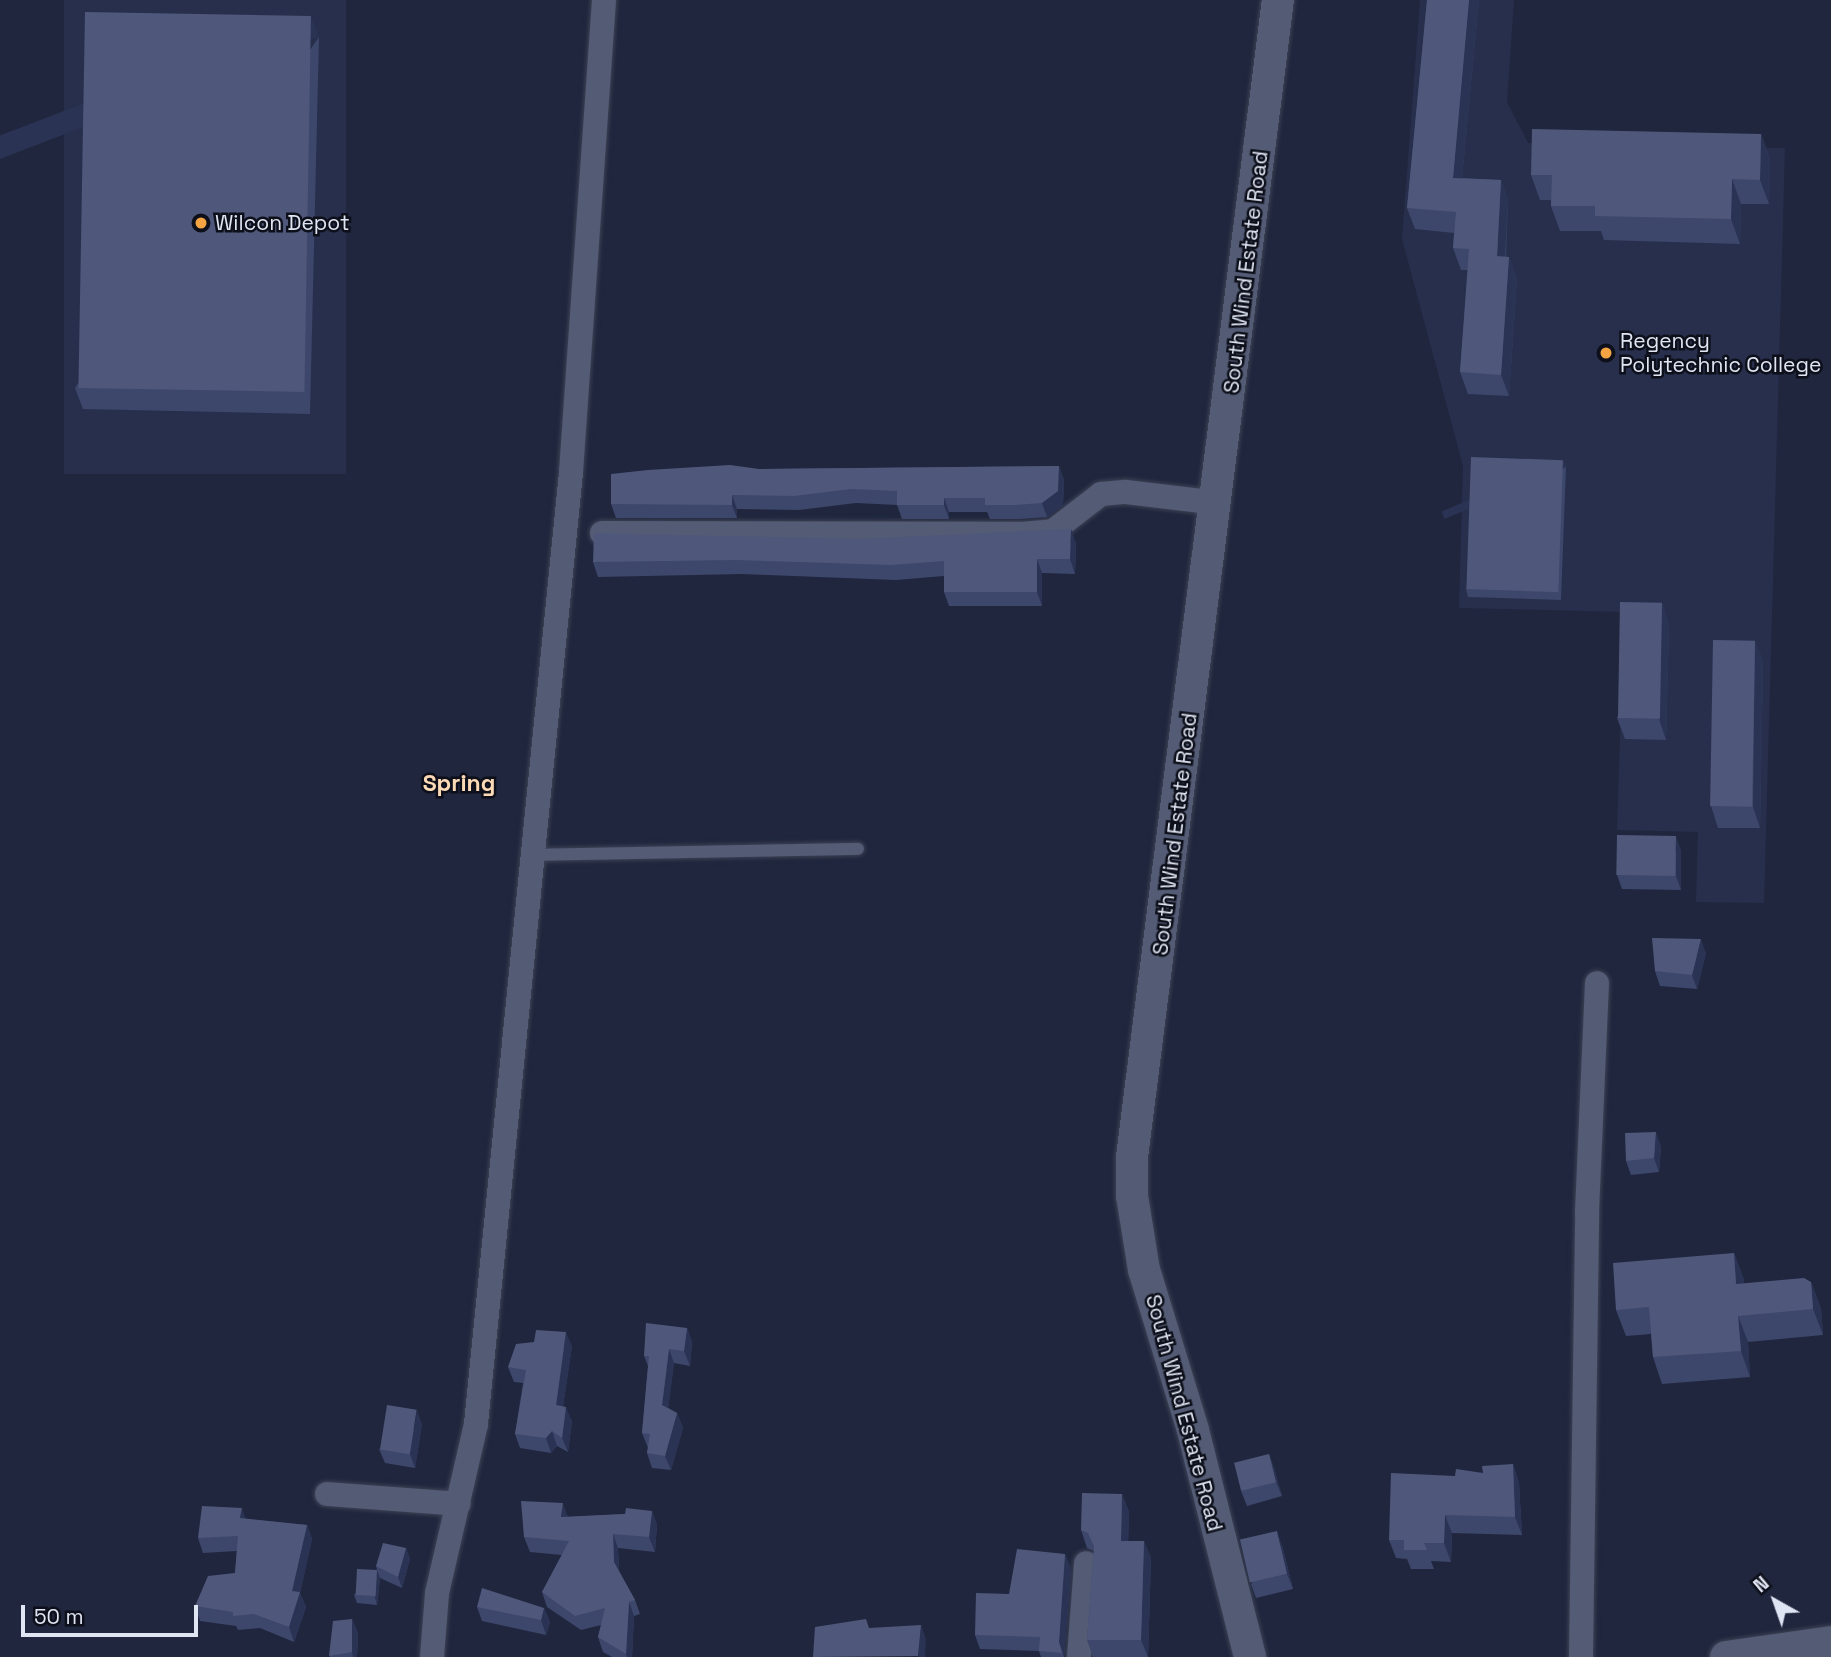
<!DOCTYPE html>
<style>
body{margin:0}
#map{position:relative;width:1831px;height:1657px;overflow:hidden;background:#1f263d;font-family:"Space Grotesk",sans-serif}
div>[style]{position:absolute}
.built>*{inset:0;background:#272f4c;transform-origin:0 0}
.roads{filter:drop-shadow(0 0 2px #3d4255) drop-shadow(0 0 2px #3d4255)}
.service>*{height:12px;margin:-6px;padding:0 6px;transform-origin:6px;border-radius:6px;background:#535b75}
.minor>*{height:24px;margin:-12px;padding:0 12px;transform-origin:12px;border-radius:12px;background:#535b75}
.tertiary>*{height:32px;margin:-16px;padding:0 16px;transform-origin:16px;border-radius:16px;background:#535b75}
.wall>*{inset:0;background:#3d476b}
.shaded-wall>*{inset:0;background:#2a3353;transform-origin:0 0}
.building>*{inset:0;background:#4f587a;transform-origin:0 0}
.dots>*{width:19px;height:19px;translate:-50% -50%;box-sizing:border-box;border:4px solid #0d101a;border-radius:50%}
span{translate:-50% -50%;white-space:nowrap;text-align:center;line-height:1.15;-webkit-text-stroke:5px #0d101a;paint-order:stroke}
.poi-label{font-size:21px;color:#e0e5f4}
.left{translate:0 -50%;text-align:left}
.street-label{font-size:21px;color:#e0e5f4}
.neighbourhood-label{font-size:23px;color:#fcdab6;font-weight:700}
.north{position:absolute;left:1740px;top:1566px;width:70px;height:70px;-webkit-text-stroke:5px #0d101a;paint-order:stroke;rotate:320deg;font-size:19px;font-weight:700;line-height:28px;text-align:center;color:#e0e5f4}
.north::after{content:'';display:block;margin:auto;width:24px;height:32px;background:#e0e5f4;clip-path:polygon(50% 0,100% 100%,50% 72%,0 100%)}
.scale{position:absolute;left:21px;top:1605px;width:177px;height:32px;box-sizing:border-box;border:4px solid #e0e5f4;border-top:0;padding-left:9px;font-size:21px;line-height:24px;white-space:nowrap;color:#e0e5f4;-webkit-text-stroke:5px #0d101a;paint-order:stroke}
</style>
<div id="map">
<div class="built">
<div style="left:64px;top:0;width:282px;height:474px"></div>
<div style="clip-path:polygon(1420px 0,1514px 0,1507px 102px,1528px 143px,1785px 148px,1764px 903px,1696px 902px,1698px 832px,1617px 830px,1624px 612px,1459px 608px,1463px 466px,1402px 239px)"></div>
</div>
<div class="roads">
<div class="service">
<div style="left:533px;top:855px;width:325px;rotate:-1.1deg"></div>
</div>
<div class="minor">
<div style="left:602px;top:533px;width:419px;rotate:0.1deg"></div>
<div style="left:1021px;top:534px;width:32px;rotate:-5deg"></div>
<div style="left:1053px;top:531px;width:61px;rotate:-37.6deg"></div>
<div style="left:1101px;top:494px;width:25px;rotate:-5deg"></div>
<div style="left:1126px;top:492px;width:93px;rotate:6.8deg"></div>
<div style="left:327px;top:1494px;width:132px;rotate:4.3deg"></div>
<div style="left:432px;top:1657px;width:64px;rotate:-85.5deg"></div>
<div style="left:437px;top:1593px;width:173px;rotate:-77deg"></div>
<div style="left:476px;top:1424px;width:957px;rotate:-84.3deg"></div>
<div style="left:571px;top:472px;width:473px;rotate:-86deg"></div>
<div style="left:1079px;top:1657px;width:94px;rotate:-85.7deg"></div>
<div style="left:1581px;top:1657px;width:445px;rotate:-89.2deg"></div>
<div style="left:1587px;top:1212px;width:229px;rotate:-87.5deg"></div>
</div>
<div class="tertiary">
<div style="left:1250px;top:1657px;width:234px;rotate:-104.1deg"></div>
<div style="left:1193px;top:1430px;width:167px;rotate:-107deg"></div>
<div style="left:1144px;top:1270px;width:75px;rotate:-99.2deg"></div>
<div style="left:1132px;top:1196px;width:39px;rotate:-90deg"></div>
<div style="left:1132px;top:1157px;width:1166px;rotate:-82.81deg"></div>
<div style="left:1726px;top:1657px;width:106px;rotate:-8.1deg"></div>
</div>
</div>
<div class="wall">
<div style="clip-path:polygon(1427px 0,1479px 0,1462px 178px,1501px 180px,1508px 201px,1506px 257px,1509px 257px,1517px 279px,1509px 396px,1468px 394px,1460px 372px,1468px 270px,1461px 270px,1453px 248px,1454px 233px,1415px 229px,1407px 208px)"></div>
<div style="clip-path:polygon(319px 37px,310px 414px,83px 409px,75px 388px)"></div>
<div style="clip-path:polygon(1761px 134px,1770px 159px,1769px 204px,1741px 204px,1740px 244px,1604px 240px,1601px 231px,1560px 231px,1551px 206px,1551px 200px,1540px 200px,1531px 175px)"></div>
<div style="clip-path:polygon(1563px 460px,1566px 467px,1561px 600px,1468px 597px,1466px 589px)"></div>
<div style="clip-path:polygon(1059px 466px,1064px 480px,1063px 505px,1047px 517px,1020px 519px,990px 519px,987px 512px,949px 512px,949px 519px,902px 519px,897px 505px,856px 503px,799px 510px,737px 509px,737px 518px,616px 518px,611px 504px,759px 469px)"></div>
<div style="clip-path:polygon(859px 539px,1076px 543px,1075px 574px,1042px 573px,1042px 606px,949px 606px,944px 592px,944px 576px,896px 580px,742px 574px,598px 577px,593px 562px)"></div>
<div style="clip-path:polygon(1662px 603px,1669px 625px,1666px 740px,1625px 739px,1617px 718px)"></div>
<div style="clip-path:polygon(1755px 641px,1763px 662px,1760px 828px,1718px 828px,1711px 806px)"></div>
<div style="clip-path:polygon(1681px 850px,1681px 890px,1622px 889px,1617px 875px)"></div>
<div style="clip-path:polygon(1706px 953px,1697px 989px,1660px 986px,1655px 971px)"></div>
<div style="clip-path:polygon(1661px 1146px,1659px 1172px,1631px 1175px,1626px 1161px)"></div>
<div style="clip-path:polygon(1734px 1253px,1744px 1280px,1744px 1284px,1811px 1282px,1821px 1309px,1823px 1335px,1748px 1342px,1750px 1377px,1662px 1384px,1653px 1357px,1651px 1334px,1626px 1336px,1616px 1310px)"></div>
<div style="clip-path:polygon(687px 1328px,692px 1342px,690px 1366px,674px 1363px,668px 1408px,677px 1413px,683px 1428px,671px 1470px,652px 1468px,647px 1453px,648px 1448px,642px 1433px,648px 1366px,644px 1356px)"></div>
<div style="clip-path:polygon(572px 1346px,563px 1406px,572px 1421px,568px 1452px,557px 1446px,551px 1453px,520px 1448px,515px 1434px,523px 1383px,514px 1382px,508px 1367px)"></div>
<div style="clip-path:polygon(422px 1424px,415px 1468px,385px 1463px,379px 1449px)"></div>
<div style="clip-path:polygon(1269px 1454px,1274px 1468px,1282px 1496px,1247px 1506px,1241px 1491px)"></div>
<div style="clip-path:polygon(1513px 1464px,1519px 1483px,1522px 1535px,1452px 1533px,1451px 1562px,1431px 1561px,1434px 1569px,1411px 1569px,1407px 1559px,1396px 1558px,1389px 1540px,1455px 1476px,1483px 1473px)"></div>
<div style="clip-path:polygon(1122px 1494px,1129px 1512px,1128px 1541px,1144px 1541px,1151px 1558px,1148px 1657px,1093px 1657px,1087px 1640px,1094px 1551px,1087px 1548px,1081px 1530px)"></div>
<div style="clip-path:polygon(652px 1511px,657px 1525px,655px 1552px,618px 1548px,619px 1571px,635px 1600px,640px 1614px,634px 1616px,632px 1657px,612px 1657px,603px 1652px,598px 1637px,601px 1625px,581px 1630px,547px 1607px,542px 1592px,562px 1555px,530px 1552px,524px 1537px,568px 1517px,625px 1514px)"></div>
<div style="clip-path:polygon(245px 1519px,307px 1525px,312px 1539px,300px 1593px,306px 1607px,294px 1642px,260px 1628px,238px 1630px,236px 1626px,200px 1621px,195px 1606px,235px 1573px,237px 1551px,203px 1553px,198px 1538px)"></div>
<div style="clip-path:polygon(1282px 1545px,1293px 1589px,1256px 1598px,1251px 1584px)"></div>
<div style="clip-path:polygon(406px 1548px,410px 1559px,402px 1588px,380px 1578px,377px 1605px,357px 1603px,354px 1595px,377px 1570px,376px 1566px)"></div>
<div style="clip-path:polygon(1065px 1554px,1071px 1569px,1064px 1657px,1041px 1657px,1039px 1651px,980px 1649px,975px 1635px,1009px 1594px)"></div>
<div style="clip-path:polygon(477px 1607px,544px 1608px,550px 1622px,546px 1635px,482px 1621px)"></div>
<div style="clip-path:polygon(352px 1619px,358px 1633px,357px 1657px,330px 1657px,329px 1656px)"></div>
</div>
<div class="shaded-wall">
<div style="clip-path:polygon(1469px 0,1479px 0,1460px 199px,1453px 178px)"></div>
<div style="left:311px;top:16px;width:22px;height:376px;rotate:69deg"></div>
<div style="clip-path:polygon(1761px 134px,1770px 159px,1769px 204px,1760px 180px)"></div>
<div style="clip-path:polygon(1732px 179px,1741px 204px,1740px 244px,1731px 219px)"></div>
<div style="clip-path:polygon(1501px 180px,1508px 201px,1504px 278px,1497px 256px)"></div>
<div style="clip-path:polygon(1509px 257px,1517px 279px,1509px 396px,1501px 375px)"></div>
<div style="left:1563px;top:460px;width:8px;height:132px;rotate:67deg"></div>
<div style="clip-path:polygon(1059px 466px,1064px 480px,1063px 505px,1047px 517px,1042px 503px)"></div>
<div style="clip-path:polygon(732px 495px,737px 509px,737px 518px,732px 505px)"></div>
<div style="clip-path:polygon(944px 498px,949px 512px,949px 519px,944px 505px)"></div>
<div style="clip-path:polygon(1071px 529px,1076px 543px,1075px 574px,1070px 559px)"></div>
<div style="clip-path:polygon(1037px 559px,1042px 573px,1042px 606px,1037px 592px)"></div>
<div style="clip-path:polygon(1662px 603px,1669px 625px,1666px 740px,1659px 719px)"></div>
<div style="clip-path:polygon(1755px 641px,1763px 662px,1760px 828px,1753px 807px)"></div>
<div style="clip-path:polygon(1676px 836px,1681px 850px,1681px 890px,1676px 876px)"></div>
<div style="clip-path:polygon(1701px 939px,1706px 953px,1697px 989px,1692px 975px)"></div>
<div style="clip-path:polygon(1656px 1132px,1661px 1146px,1659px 1172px,1654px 1158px)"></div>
<div style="clip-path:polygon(1734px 1253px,1744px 1280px,1746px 1311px,1736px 1284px)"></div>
<div style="clip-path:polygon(1811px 1282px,1821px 1309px,1823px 1335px,1813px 1309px)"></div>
<div style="clip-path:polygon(1738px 1316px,1748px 1342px,1750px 1377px,1741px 1351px)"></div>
<div style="clip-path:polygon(687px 1328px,692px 1342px,690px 1366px,684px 1351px)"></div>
<div style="clip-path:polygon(566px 1332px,572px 1346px,561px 1420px,556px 1405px)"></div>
<div style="clip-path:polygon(669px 1349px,674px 1363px,667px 1419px,662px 1405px)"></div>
<div style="clip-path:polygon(566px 1407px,572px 1421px,568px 1452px,562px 1438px)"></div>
<div style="clip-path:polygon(417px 1410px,422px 1424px,415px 1468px,410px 1454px)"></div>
<div style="clip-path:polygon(677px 1413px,683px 1428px,671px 1470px,665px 1456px)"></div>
<div style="clip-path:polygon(552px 1431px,557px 1446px,551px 1453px,546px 1438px)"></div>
<div style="clip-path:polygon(1269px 1454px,1274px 1468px,1282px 1496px,1276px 1482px)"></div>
<div style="clip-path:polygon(1513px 1464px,1519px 1483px,1522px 1535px,1515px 1517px)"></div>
<div style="clip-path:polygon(1122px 1494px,1129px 1512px,1128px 1558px,1121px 1541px)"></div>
<div style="clip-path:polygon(563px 1503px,568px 1517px,561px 1517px)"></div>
<div style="clip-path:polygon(242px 1508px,247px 1522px,240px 1518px)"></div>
<div style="clip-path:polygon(652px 1511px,657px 1525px,655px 1552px,649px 1537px)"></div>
<div style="clip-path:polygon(1445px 1515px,1452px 1533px,1451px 1562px,1444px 1543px)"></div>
<div style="clip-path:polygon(307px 1525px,312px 1539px,300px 1593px,306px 1607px,294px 1642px,289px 1627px,292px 1591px)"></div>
<div style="clip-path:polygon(1277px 1531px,1282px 1545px,1293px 1589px,1287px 1574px)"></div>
<div style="clip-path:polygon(613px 1534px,618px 1548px,619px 1576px,614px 1562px)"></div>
<div style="clip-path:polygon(1144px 1541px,1151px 1558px,1148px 1657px,1141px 1640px)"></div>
<div style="clip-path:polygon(406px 1548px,410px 1559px,402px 1588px,398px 1577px)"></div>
<div style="clip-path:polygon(1065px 1554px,1071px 1569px,1064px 1657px,1059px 1642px)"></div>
<div style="clip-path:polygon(377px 1570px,380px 1578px,377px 1605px,375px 1598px)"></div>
<div style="clip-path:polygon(629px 1602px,634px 1616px,632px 1657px,627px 1657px,626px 1654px)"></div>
<div style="clip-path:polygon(544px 1608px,550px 1622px,546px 1635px,541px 1620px)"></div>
<div style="clip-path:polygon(352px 1619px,358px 1633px,357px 1657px,353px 1657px,352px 1652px)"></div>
<div style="clip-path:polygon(921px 1625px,926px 1639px,925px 1657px,919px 1657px,918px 1656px)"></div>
</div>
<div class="building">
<div style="clip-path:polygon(1427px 0,1469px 0,1453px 178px,1501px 180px,1497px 256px,1509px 257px,1501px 375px,1460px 372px,1469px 249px,1453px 248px,1456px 212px,1407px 208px)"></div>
<div style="left:85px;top:12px;width:226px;height:376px;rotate:1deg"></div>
<div style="clip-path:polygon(1532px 129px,1761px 134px,1760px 180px,1732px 179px,1731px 219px,1595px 216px,1595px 206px,1551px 206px,1552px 175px,1531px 175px)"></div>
<div style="left:1471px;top:457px;width:92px;height:132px;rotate:2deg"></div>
<div style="clip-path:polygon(730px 465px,759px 469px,1059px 466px,1058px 491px,1042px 503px,1015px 505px,985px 505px,985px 498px,944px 498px,944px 505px,897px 505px,897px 491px,851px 489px,794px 496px,732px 495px,732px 505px,611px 504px,611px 474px,648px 470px)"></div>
<div style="clip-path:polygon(1071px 529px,1070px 559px,1037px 559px,1037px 592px,944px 592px,944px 561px,891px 565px,736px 560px,593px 562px,594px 533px,859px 539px)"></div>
<div style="left:1620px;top:602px;width:42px;height:116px;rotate:1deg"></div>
<div style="left:1713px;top:640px;width:42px;height:166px;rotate:1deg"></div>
<div style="left:1617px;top:835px;width:59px;height:40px;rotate:1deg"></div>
<div style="clip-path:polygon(1652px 938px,1701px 939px,1692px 975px,1655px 971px)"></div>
<div style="clip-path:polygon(1656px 1132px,1654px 1158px,1626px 1161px,1625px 1133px)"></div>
<div style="clip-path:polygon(1734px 1253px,1736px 1284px,1804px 1278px,1811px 1282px,1813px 1309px,1738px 1316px,1741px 1351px,1653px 1357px,1649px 1307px,1616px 1310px,1613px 1263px)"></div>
<div style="clip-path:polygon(646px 1323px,687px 1328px,684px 1351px,669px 1349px,662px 1405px,677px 1413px,665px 1456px,647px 1453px,650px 1434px,642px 1433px,649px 1356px,644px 1356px)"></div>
<div style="clip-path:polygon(536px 1330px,566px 1332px,556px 1405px,566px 1407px,562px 1438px,552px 1431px,546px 1438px,515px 1434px,526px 1370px,508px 1367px,516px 1344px,534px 1342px)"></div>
<div style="left:387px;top:1405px;width:30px;height:45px;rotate:9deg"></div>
<div style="left:1269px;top:1454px;width:29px;height:36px;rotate:76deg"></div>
<div style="clip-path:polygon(1513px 1464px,1515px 1517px,1445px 1515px,1444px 1543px,1424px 1543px,1427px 1550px,1404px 1550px,1404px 1540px,1389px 1540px,1391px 1473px,1455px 1476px,1456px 1469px,1483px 1473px,1482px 1466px)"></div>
<div style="clip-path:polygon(1082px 1493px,1122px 1494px,1121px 1541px,1144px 1541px,1141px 1640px,1087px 1640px,1094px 1546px,1088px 1533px,1081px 1530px)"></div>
<div style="clip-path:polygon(521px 1501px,563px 1503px,561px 1517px,625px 1514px,626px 1508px,652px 1511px,649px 1537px,613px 1534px,614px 1562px,635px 1600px,629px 1602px,626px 1654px,598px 1637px,605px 1608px,575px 1616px,542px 1592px,569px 1541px,524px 1537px)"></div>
<div style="clip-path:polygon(202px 1506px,242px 1508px,240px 1518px,307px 1525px,292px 1591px,300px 1592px,289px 1627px,254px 1614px,233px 1616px,233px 1612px,195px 1606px,208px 1576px,235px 1573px,238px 1536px,198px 1538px)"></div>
<div style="left:1277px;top:1531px;width:44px;height:38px;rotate:77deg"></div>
<div style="clip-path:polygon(383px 1543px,406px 1548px,398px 1577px,376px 1566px)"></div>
<div style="clip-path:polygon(1017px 1549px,1065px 1554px,1059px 1642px,1062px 1653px,1039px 1651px,1040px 1637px,975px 1635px,976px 1593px,1009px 1594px)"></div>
<div style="left:357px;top:1569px;width:20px;height:26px;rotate:3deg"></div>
<div style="clip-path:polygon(482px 1588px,544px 1608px,541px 1620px,477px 1607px)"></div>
<div style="clip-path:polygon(352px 1619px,352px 1652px,329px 1656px,333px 1621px)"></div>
<div style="clip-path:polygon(866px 1619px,869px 1628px,921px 1625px,918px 1656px,813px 1657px,815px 1627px)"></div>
</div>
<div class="dots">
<div style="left:201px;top:223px;background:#f4a443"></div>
<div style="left:1606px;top:353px;background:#f4a443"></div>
</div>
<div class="poi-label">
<span class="left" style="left:215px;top:223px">Wilcon Depot</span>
<span class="left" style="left:1620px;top:353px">Regency<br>Polytechnic College</span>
</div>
<div class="street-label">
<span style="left:1246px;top:272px;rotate:-83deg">South Wind Estate Road</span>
<span style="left:1175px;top:834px;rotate:-83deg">South Wind Estate Road</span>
<span style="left:1184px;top:1413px;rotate:75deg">South Wind Estate Road</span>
</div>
<div class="neighbourhood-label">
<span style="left:459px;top:783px">Spring</span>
</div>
<div class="north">N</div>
<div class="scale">50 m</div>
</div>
